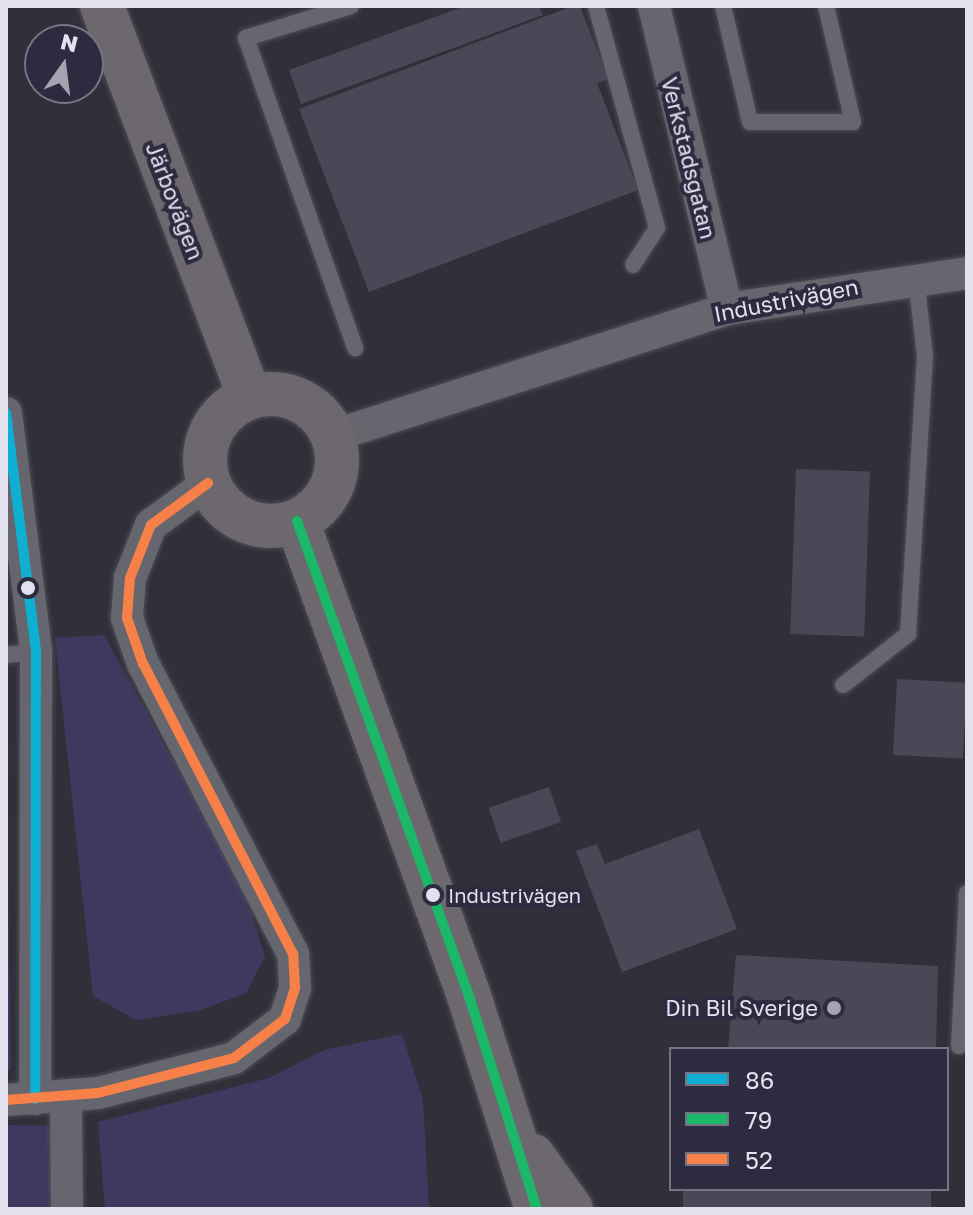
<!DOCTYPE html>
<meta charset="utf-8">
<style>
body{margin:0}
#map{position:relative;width:973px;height:1215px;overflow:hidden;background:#30303a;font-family:"Golos Text",sans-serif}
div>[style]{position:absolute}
.green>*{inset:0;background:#3e3a5f;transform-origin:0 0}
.building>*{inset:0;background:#494857;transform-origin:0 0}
.roads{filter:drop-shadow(0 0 2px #4e4d56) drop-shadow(0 0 2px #4e4d56)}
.lane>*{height:16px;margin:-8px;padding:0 8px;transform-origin:8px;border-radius:8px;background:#66666f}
.street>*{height:32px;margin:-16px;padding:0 16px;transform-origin:16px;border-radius:16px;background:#66666f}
.secondary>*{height:44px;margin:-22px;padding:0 22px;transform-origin:22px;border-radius:22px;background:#6c686d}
.secondary>.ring{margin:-22px;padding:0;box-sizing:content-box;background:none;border:44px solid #6c686d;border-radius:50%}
.bus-1>*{height:10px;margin:-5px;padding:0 5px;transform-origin:5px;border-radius:5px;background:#0dafd3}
.bus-2>*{height:10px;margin:-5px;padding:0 5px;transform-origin:5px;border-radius:5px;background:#1ab867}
.bus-3>*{height:10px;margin:-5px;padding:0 5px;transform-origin:5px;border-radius:5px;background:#f78048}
.dots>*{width:22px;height:22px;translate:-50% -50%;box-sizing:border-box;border:4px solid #2c2b3f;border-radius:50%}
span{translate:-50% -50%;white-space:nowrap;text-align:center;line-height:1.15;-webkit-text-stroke:8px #2c2b3f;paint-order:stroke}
.bus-label{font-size:20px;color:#e2e2ef}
.left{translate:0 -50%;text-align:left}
.street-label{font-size:22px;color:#e2e2ef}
.poi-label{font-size:22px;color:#e2e2ef}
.right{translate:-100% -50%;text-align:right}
.frame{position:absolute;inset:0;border:8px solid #e2e2ef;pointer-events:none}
.legend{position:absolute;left:669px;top:1047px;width:280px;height:144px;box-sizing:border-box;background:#2c2b3f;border:2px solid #757485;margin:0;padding:10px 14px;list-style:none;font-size:24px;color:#e2e2ef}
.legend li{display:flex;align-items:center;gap:16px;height:40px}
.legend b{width:40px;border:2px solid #757485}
.north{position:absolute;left:24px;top:24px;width:80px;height:80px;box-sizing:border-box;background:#2c2b3f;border:2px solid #757485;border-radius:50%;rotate:14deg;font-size:22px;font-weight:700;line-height:32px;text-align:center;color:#e2e2ef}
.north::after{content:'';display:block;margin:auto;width:28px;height:36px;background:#a4a4b0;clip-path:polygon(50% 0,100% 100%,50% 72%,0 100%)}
</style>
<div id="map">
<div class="green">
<div style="clip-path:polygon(104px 635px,245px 892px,265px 957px,246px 993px,198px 1011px,136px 1020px,93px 996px,55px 638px)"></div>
<div style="clip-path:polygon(6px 749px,11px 1070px,6px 1069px)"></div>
<div style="clip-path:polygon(402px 1034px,423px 1100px,429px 1209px,105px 1209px,98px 1122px,269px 1078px,324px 1050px)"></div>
<div style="left:6px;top:1125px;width:60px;height:84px;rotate:1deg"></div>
</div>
<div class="building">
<div style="clip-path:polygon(465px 6px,539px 6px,543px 15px,301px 104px,289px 70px)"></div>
<div style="clip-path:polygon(573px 6px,580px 6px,608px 79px,597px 83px,638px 190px,369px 292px,299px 109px)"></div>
<div style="left:796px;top:469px;width:74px;height:165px;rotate:2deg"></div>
<div style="left:897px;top:679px;width:70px;height:76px;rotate:3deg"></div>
<div style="left:549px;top:787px;width:37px;height:64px;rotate:71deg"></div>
<div style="clip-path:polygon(699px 829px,737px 929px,622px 972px,576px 851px,597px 844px,605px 864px)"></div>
<div style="clip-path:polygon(736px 955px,938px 966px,936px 1049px,728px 1049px)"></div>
<div style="left:683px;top:1189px;width:248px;height:20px"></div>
</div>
<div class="roads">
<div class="lane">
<div style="left:351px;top:6px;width:110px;rotate:163.1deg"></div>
<div style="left:246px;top:38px;width:329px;rotate:70.6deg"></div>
<div style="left:596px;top:6px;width:230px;rotate:74.6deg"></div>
<div style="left:657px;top:228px;width:44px;rotate:123deg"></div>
<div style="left:723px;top:6px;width:119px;rotate:76.9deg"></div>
<div style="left:750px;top:122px;width:103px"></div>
<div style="left:853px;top:122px;width:119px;rotate:-103.1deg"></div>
<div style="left:6px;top:655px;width:30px;rotate:-6deg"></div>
<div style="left:843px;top:685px;width:83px;rotate:-38.1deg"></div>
<div style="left:908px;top:634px;width:279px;rotate:-86.5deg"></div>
<div style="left:925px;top:356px;width:79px;rotate:-96.6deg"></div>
<div style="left:959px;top:1046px;width:153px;rotate:-87deg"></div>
</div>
<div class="street">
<div style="left:654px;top:6px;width:312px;rotate:76.5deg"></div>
<div style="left:6px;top:413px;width:241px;rotate:82.8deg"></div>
<div style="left:36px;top:652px;width:447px;rotate:90.1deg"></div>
<div style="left:335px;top:435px;width:412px;rotate:-17.8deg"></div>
<div style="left:727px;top:309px;width:243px;rotate:-8.5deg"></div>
<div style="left:66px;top:1097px;width:112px;rotate:89.5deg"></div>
<div style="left:6px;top:1100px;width:92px;rotate:-4.4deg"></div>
<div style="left:98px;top:1093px;width:140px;rotate:-14.4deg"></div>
<div style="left:234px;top:1058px;width:64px;rotate:-37.4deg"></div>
<div style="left:285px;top:1019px;width:33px;rotate:-72deg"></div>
<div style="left:295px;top:988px;width:34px;rotate:-93deg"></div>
<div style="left:293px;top:954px;width:326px;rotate:-117.3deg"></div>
<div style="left:143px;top:664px;width:49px;rotate:-109.2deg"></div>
<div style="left:127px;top:618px;width:40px;rotate:-85.7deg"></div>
<div style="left:130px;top:578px;width:57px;rotate:-68.4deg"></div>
<div style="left:151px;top:525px;width:71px;rotate:-36.4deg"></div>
</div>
<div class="secondary">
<div style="left:102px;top:6px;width:417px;rotate:69.3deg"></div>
<div class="ring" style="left:205px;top:394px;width:88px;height:88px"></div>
<div style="left:297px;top:521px;width:502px;rotate:70.09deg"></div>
<div style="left:468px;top:993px;width:227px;rotate:72.3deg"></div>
<div style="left:533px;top:1156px;width:65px;rotate:54.4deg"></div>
</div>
</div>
<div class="bus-1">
<div style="left:6px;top:413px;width:241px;rotate:82.8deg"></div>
<div style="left:36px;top:652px;width:447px;rotate:90.1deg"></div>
</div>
<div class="bus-2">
<div style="left:297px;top:521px;width:502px;rotate:70.09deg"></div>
<div style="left:468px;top:993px;width:227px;rotate:72.3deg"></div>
</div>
<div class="bus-3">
<div style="left:6px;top:1100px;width:92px;rotate:-4.4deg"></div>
<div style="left:98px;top:1093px;width:140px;rotate:-14.4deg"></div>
<div style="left:234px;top:1058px;width:64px;rotate:-37.4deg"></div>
<div style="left:285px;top:1019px;width:33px;rotate:-72deg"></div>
<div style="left:295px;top:988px;width:34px;rotate:-93deg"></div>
<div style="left:293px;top:954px;width:326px;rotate:-117.3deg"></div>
<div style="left:143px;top:664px;width:49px;rotate:-109.2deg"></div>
<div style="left:127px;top:618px;width:40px;rotate:-85.7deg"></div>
<div style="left:130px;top:578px;width:57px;rotate:-68.4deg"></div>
<div style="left:151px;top:525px;width:71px;rotate:-36.4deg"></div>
</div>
<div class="dots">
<div style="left:28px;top:588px;background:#e2e2ef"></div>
<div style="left:433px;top:895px;background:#e2e2ef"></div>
<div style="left:834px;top:1008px;background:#a4a4b0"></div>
</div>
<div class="bus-label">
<span class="left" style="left:448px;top:895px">Industrivägen</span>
</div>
<div class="street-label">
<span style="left:689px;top:158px;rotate:76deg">Verkstadsgatan</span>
<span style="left:175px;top:201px;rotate:69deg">Järbovägen</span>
<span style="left:786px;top:300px;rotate:-11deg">Industrivägen</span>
</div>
<div class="poi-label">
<span class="right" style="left:818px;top:1008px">Din Bil Sverige</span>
</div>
<div class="frame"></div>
<ul class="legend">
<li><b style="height:10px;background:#0dafd3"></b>86</li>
<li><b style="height:10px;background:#1ab867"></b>79</li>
<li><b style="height:10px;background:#f78048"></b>52</li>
</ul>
<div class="north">N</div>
</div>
